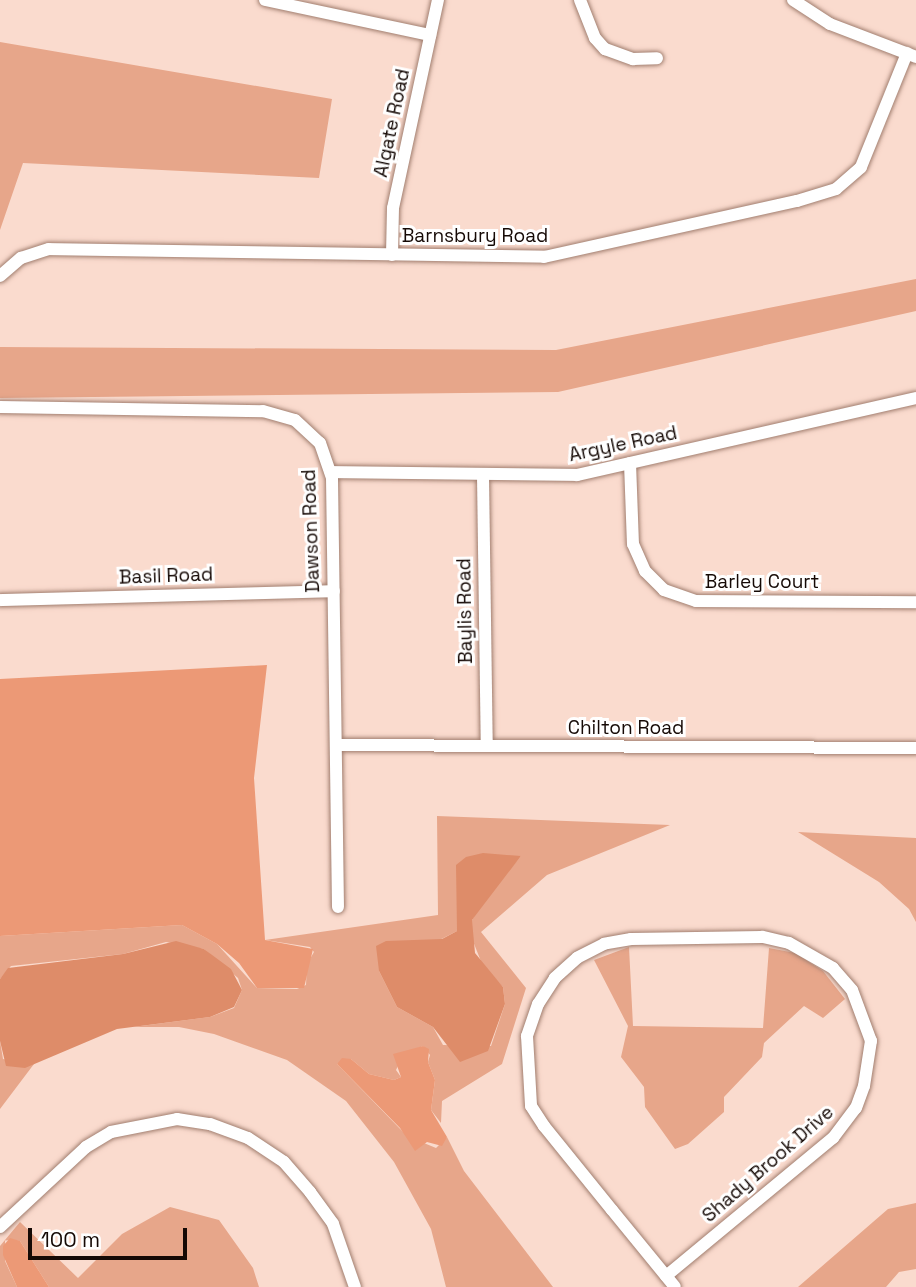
<!DOCTYPE html>
<style>
body{margin:0}
#map{position:relative;width:916px;height:1287px;overflow:hidden;background:#fadbce;font-family:"Space Grotesk",sans-serif}
div>[style]{position:absolute}
.green>*{inset:0;background:#e7a68a}
.forest>*{inset:0;background:#ec9976}
.water>*{inset:0;background:#de8c69}
.roads{filter:drop-shadow(0 0 2px #a17e6f) drop-shadow(0 0 2px #a17e6f)}
.street>*{height:12px;margin:-6px;padding:0 6px;transform-origin:6px;border-radius:6px;background:#fff}
span{translate:-50% -50%;white-space:nowrap;text-align:center;line-height:1.15;-webkit-text-stroke:6px #fff;paint-order:stroke}
.street-label{font-size:19px;color:#150905}
.scale{position:absolute;left:28px;top:1228px;width:159px;height:32px;box-sizing:border-box;border:4px solid #150905;border-top:0;padding-left:9px;font-size:21px;line-height:24px;white-space:nowrap;color:#150905;-webkit-text-stroke:5px #fff;paint-order:stroke}
</style>
<div id="map">
<div class="green">
<div style="clip-path:polygon(0 42px,332px 99px,319px 178px,23px 163px,0 230px)"></div>
<div style="clip-path:polygon(916px 279px,916px 311px,558px 392px,0 398px,0 347px,556px 350px)"></div>
<div style="clip-path:polygon(evenodd,437px 816px,670px 825px,547px 875px,481px 932px,526px 988px,502px 1064px,442px 1101px,441px 1123px,431px 1110px,435px 1080px,428px 1062px,430px 1055px,423px 1046px,404px 1054px,396px 1070px,401px 1077px,394px 1080px,369px 1074px,351px 1059px,337px 1064px,407px 1136px,436px 1148px,447px 1137px,464px 1171px,553px 1287px,446px 1287px,431px 1229px,394px 1162px,346px 1101px,287px 1060px,214px 1034px,179px 1027px,133px 1027px,210px 1017px,234px 1008px,242px 990px,238px 978px,204px 949px,166px 942px,123px 954px,11px 966px,0 979px,0 936px,182px 925px,217px 944px,257px 988px,297px 989px,306px 985px,307px 964px,314px 952px,310px 947px,265px 940px,438px 915px,437px 816px,502px 856px,521px 856px,481px 904px,472px 920px,471px 936px,482px 964px,503px 987px,505px 1004px,491px 1046px,443px 1045px,433px 1027px,397px 1007px,379px 971px,457px 931px,502px 856px)"></div>
<div style="clip-path:polygon(798px 832px,916px 838px,916px 922px,909px 909px,879px 882px)"></div>
<div style="clip-path:polygon(629px 947px,633px 1026px,763px 1028px,769px 948px,795px 953px,823px 971px,845px 999px,823px 1018px,804px 1006px,764px 1043px,762px 1057px,724px 1097px,724px 1112px,688px 1144px,675px 1149px,645px 1107px,644px 1087px,621px 1057px,628px 1026px,594px 960px)"></div>
<div style="clip-path:polygon(0 1041px,3px 1059px,31px 1064px,37px 1060px,0 1109px)"></div>
<div style="clip-path:polygon(916px 1203px,916px 1269px,899px 1272px,886px 1287px,798px 1287px,888px 1209px)"></div>
<div style="clip-path:polygon(170px 1207px,219px 1220px,253px 1268px,259px 1287px,49px 1287px,20px 1241px,5px 1240px,5px 1261px,17px 1287px,0 1287px,0 1246px,20px 1222px,78px 1278px,122px 1234px)"></div>
</div>
<div class="forest">
<div style="clip-path:polygon(267px 665px,254px 778px,265px 940px,313px 949px,304px 988px,257px 988px,239px 963px,217px 944px,182px 925px,0 936px,0 679px)"></div>
<div style="clip-path:polygon(423px 1046px,429px 1049px,428px 1062px,435px 1080px,431px 1110px,447px 1137px,442px 1146px,427px 1142px,415px 1151px,400px 1128px,337px 1064px,342px 1058px,351px 1059px,369px 1074px,394px 1080px,401px 1077px,393px 1054px)"></div>
<div style="clip-path:polygon(10px 1238px,20px 1241px,49px 1287px,17px 1287px,3px 1255px,3px 1246px)"></div>
</div>
<div class="water">
<div style="clip-path:polygon(483px 853px,521px 856px,472px 920px,475px 953px,503px 987px,505px 1004px,488px 1051px,460px 1062px,433px 1027px,397px 1007px,379px 971px,376px 946px,386px 941px,442px 939px,457px 931px,456px 865px,466px 857px)"></div>
<div style="clip-path:polygon(176px 941px,204px 949px,231px 969px,242px 990px,234px 1007px,210px 1017px,117px 1029px,25px 1068px,6px 1066px,0 1041px,0 979px,8px 968px,123px 954px)"></div>
</div>
<div class="roads">
<div class="street">
<div style="left:265px;top:0;width:169px;rotate:12deg"></div>
<div style="left:580px;top:0;width:41px;rotate:68.5deg"></div>
<div style="left:595px;top:38px;width:15px;rotate:48deg"></div>
<div style="left:605px;top:49px;width:30px;rotate:20deg"></div>
<div style="left:633px;top:59px;width:24px;rotate:-2deg"></div>
<div style="left:793px;top:0;width:44px;rotate:33deg"></div>
<div style="left:830px;top:24px;width:92px;rotate:21deg"></div>
<div style="left:392px;top:255px;width:47px;rotate:-88.8deg"></div>
<div style="left:393px;top:208px;width:213px;rotate:-77.8deg"></div>
<div style="left:0;top:276px;width:28px;rotate:-41deg"></div>
<div style="left:21px;top:258px;width:29px;rotate:-18deg"></div>
<div style="left:49px;top:249px;width:495px;rotate:0.9deg"></div>
<div style="left:544px;top:257px;width:259px;rotate:-12.5deg"></div>
<div style="left:797px;top:201px;width:41px;rotate:-17.1deg"></div>
<div style="left:836px;top:189px;width:33px;rotate:-41deg"></div>
<div style="left:861px;top:167px;width:123px;rotate:-68deg"></div>
<div style="left:0;top:407px;width:263px;rotate:0.9deg"></div>
<div style="left:263px;top:411px;width:33px;rotate:16deg"></div>
<div style="left:295px;top:420px;width:34px;rotate:43deg"></div>
<div style="left:320px;top:443px;width:37px;rotate:71deg"></div>
<div style="left:332px;top:478px;width:429px;rotate:89.2deg"></div>
<div style="left:630px;top:463px;width:81px;rotate:87.9deg"></div>
<div style="left:633px;top:544px;width:30px;rotate:66deg"></div>
<div style="left:645px;top:571px;width:27px;rotate:45deg"></div>
<div style="left:664px;top:590px;width:34px;rotate:19deg"></div>
<div style="left:696px;top:601px;width:220px;rotate:0.3deg"></div>
<div style="left:331px;top:472px;width:246px;rotate:0.7deg"></div>
<div style="left:577px;top:475px;width:348px;rotate:-12.8deg"></div>
<div style="left:483px;top:476px;width:270px;rotate:89.2deg"></div>
<div style="left:0;top:600px;width:334px;rotate:-1.5deg"></div>
<div style="left:336px;top:745px;width:580px;rotate:0.3deg"></div>
<div style="left:0;top:1227px;width:117px;rotate:-42.9deg"></div>
<div style="left:86px;top:1147px;width:29px;rotate:-31deg"></div>
<div style="left:111px;top:1132px;width:67px;rotate:-11.1deg"></div>
<div style="left:177px;top:1119px;width:33px;rotate:9deg"></div>
<div style="left:210px;top:1124px;width:40px;rotate:20.2deg"></div>
<div style="left:248px;top:1138px;width:43px;rotate:33.7deg"></div>
<div style="left:284px;top:1162px;width:40px;rotate:49deg"></div>
<div style="left:310px;top:1192px;width:39px;rotate:54deg"></div>
<div style="left:333px;top:1224px;width:67px;rotate:70.8deg"></div>
<div style="left:666px;top:1276px;width:217px;rotate:-39.6deg"></div>
<div style="left:833px;top:1138px;width:38px;rotate:-53deg"></div>
<div style="left:856px;top:1108px;width:23px;rotate:-70deg"></div>
<div style="left:864px;top:1086px;width:46px;rotate:-81.2deg"></div>
<div style="left:871px;top:1041px;width:54px;rotate:-110.4deg"></div>
<div style="left:852px;top:990px;width:29px;rotate:-131deg"></div>
<div style="left:833px;top:968px;width:51px;rotate:-150.4deg"></div>
<div style="left:789px;top:943px;width:28px;rotate:-167deg"></div>
<div style="left:762px;top:937px;width:131px;rotate:179.1deg"></div>
<div style="left:631px;top:939px;width:27px;rotate:170deg"></div>
<div style="left:604px;top:944px;width:30px;rotate:153deg"></div>
<div style="left:577px;top:958px;width:30px;rotate:138deg"></div>
<div style="left:555px;top:978px;width:31px;rotate:123deg"></div>
<div style="left:538px;top:1004px;width:34px;rotate:109deg"></div>
<div style="left:527px;top:1036px;width:70px;rotate:86.7deg"></div>
<div style="left:531px;top:1106px;width:24px;rotate:57deg"></div>
<div style="left:544px;top:1126px;width:108px;rotate:51deg"></div>
<div style="left:612px;top:1210px;width:99px;rotate:50.7deg"></div>
</div>
</div>
<div class="street-label">
<span style="left:392px;top:123px;rotate:-78deg">Algate Road</span>
<span style="left:475px;top:236px">Barnsbury Road</span>
<span style="left:623px;top:444px;rotate:-12deg">Argyle Road</span>
<span style="left:311px;top:531px;rotate:-92deg">Dawson Road</span>
<span style="left:166px;top:576px;rotate:-2deg">Basil Road</span>
<span style="left:762px;top:582px">Barley Court</span>
<span style="left:465px;top:611px;rotate:-91deg">Baylis Road</span>
<span style="left:626px;top:728px">Chilton Road</span>
<span style="left:768px;top:1164px;rotate:-41deg">Shady Brook Drive</span>
</div>
<div class="scale">100 m</div>
</div>
